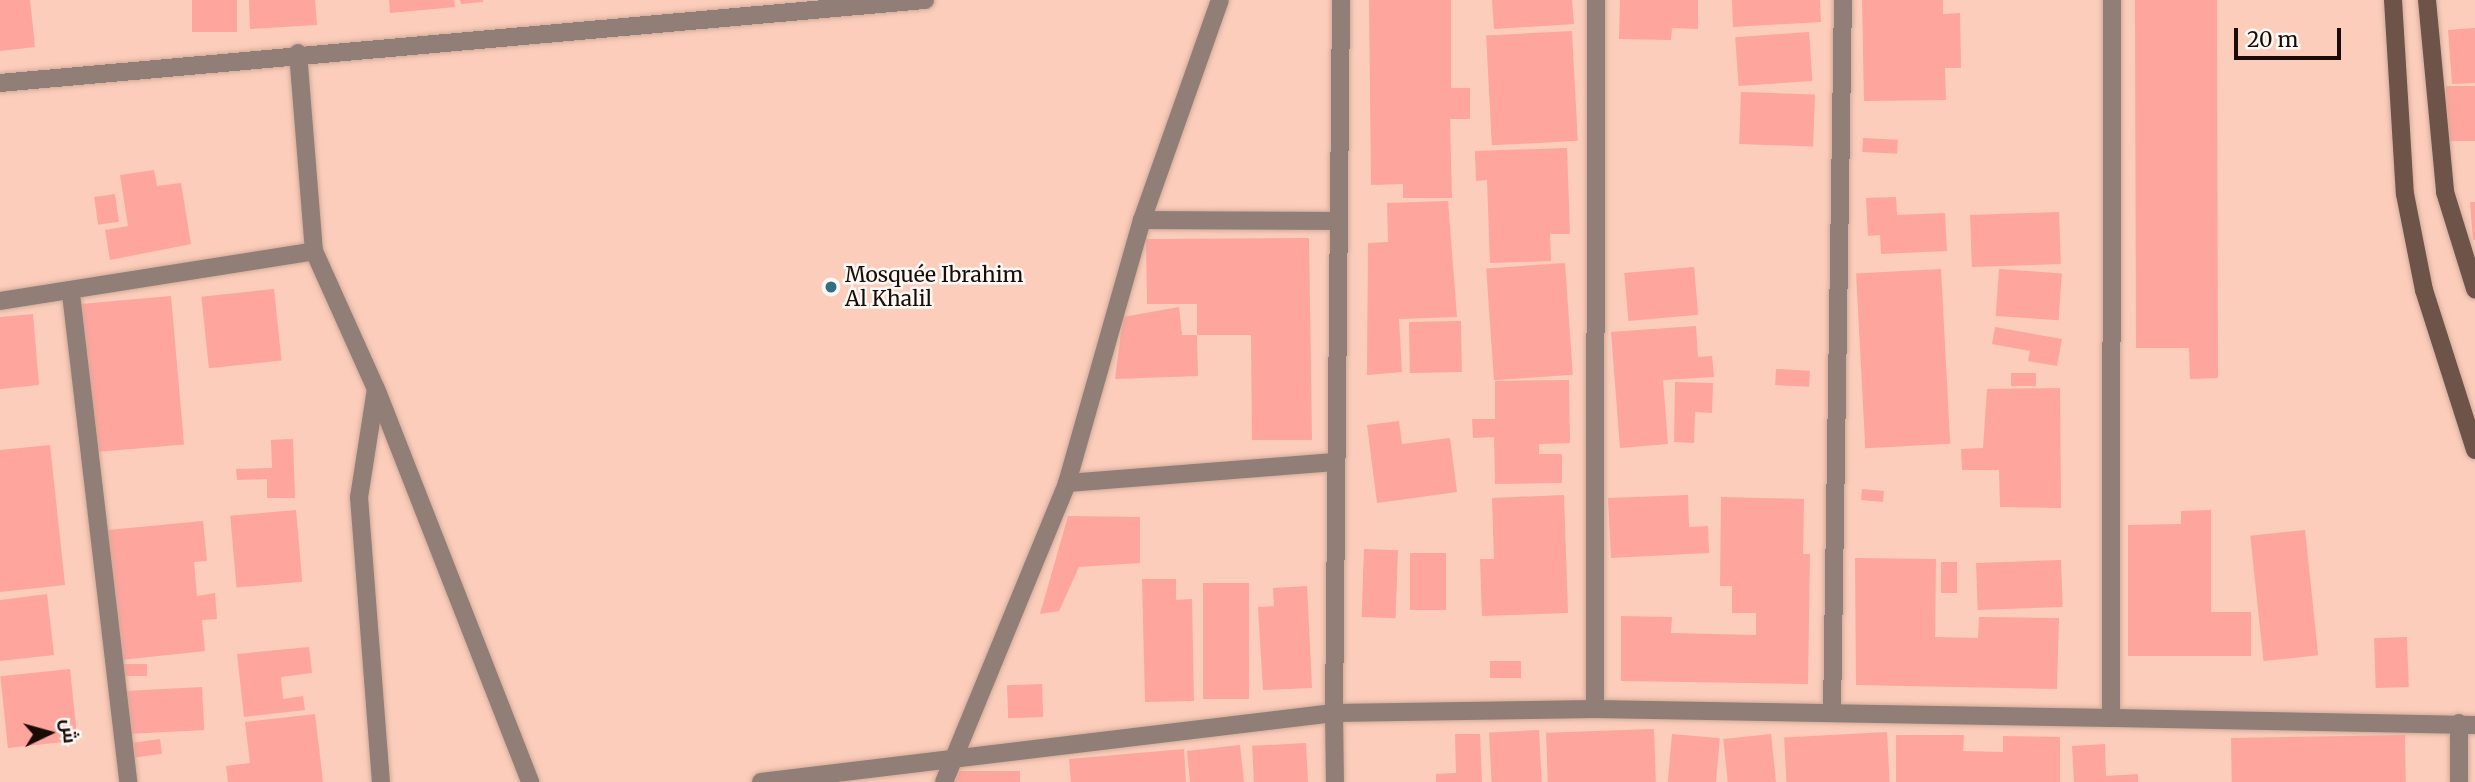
<!DOCTYPE html>
<meta charset="utf-8">
<style>
body{margin:0}
#map{position:relative;width:2475px;height:782px;overflow:hidden;background:#fbcdba;font-family:Merriweather,Cairo,serif}
div>[style]{position:absolute}
.building>*{inset:0;background:#fea59e;transform-origin:0 0}
.roads{filter:drop-shadow(0 0 2px #d2aa9a) drop-shadow(0 0 2px #d2aa9a)}
.street>*{height:18px;margin:-9px;padding:0 9px;transform-origin:9px;border-radius:9px;background:#917e76}
.secondary>*{height:18px;margin:-9px;padding:0 9px;transform-origin:9px;border-radius:9px;background:#6d5348}
.dots>*{width:19px;height:19px;translate:-50% -50%;box-sizing:border-box;border:4px solid #fdf9f6;border-radius:50%}
span{translate:-50% -50%;white-space:nowrap;text-align:center;line-height:1.15;-webkit-text-stroke:5px #fdf9f6;paint-order:stroke}
.poi-label{font-size:21px;color:#1a0b06}
.left{translate:0 -50%;text-align:left}
.north{position:absolute;left:14px;top:698px;width:70px;height:70px;-webkit-text-stroke:5px #fdf9f6;paint-order:stroke;rotate:85deg;font-size:19px;font-weight:700;line-height:28px;text-align:center;color:#1a0b06}
.north::after{content:'';display:block;margin:auto;width:24px;height:32px;background:#1a0b06;clip-path:polygon(50% 0,100% 100%,50% 72%,0 100%)}
.scale{position:absolute;left:2234px;top:28px;width:107px;height:32px;box-sizing:border-box;border:4px solid #1a0b06;border-top:0;padding-left:9px;font-size:21px;line-height:24px;white-space:nowrap;color:#1a0b06;-webkit-text-stroke:5px #fdf9f6;paint-order:stroke}
</style>
<div id="map">
<div class="building">
<div style="clip-path:polygon(0 0,30px 0,35px 47px,0 51px)"></div>
<div style="left:192px;top:0;width:45px;height:32px"></div>
<div style="clip-path:polygon(249px 0,315px 0,317px 25px,250px 29px)"></div>
<div style="clip-path:polygon(389px 0,454px 0,455px 7px,390px 13px)"></div>
<div style="clip-path:polygon(460px 0,483px 0,483px 2px,461px 4px)"></div>
<div style="clip-path:polygon(1369px 0,1451px 0,1451px 88px,1470px 88px,1470px 119px,1450px 119px,1452px 198px,1403px 198px,1403px 184px,1371px 185px)"></div>
<div style="clip-path:polygon(1492px 0,1572px 0,1574px 24px,1494px 29px)"></div>
<div style="clip-path:polygon(1620px 0,1698px 0,1698px 29px,1672px 28px,1671px 40px,1619px 39px)"></div>
<div style="clip-path:polygon(1732px 0,1820px 0,1821px 22px,1733px 27px)"></div>
<div style="clip-path:polygon(1862px 0,1943px 0,1943px 14px,1960px 13px,1961px 68px,1945px 68px,1946px 100px,1864px 101px)"></div>
<div style="clip-path:polygon(2135px 0,2217px 0,2218px 378px,2190px 379px,2189px 348px,2136px 348px)"></div>
<div style="clip-path:polygon(2475px 28px,2475px 83px,2452px 84px,2448px 30px)"></div>
<div style="left:1572px;top:31px;width:110px;height:86px;rotate:87deg"></div>
<div style="left:1809px;top:32px;width:49px;height:74px;rotate:86deg"></div>
<div style="left:2475px;top:86px;width:55px;height:29px;rotate:90deg"></div>
<div style="left:1741px;top:92px;width:74px;height:52px;rotate:2deg"></div>
<div style="left:1863px;top:138px;width:35px;height:14px;rotate:3deg"></div>
<div style="clip-path:polygon(1567px 148px,1570px 234px,1550px 234px,1551px 261px,1490px 263px,1487px 180px,1476px 181px,1475px 151px)"></div>
<div style="clip-path:polygon(154px 170px,157px 186px,181px 183px,191px 244px,110px 260px,105px 230px,128px 226px,120px 175px)"></div>
<div style="left:115px;top:194px;width:28px;height:21px;rotate:82deg"></div>
<div style="clip-path:polygon(1896px 197px,1897px 215px,1945px 213px,1947px 251px,1881px 254px,1880px 235px,1868px 236px,1866px 198px)"></div>
<div style="clip-path:polygon(1448px 201px,1457px 317px,1399px 319px,1402px 372px,1367px 375px,1368px 243px,1388px 242px,1387px 203px)"></div>
<div style="clip-path:polygon(2470px 202px,2475px 202px,2475px 240px,2473px 240px)"></div>
<div style="left:2059px;top:212px;width:52px;height:89px;rotate:88deg"></div>
<div style="clip-path:polygon(1309px 238px,1312px 440px,1252px 440px,1251px 335px,1197px 335px,1197px 304px,1147px 304px,1146px 239px)"></div>
<div style="left:1565px;top:263px;width:112px;height:79px;rotate:86deg"></div>
<div style="left:1694px;top:267px;width:48px;height:70px;rotate:85deg"></div>
<div style="left:1941px;top:269px;width:175px;height:85px;rotate:87deg"></div>
<div style="left:1999px;top:269px;width:63px;height:47px;rotate:4deg"></div>
<div style="left:274px;top:289px;width:72px;height:73px;rotate:84deg"></div>
<div style="left:171px;top:296px;width:149px;height:91px;rotate:85deg"></div>
<div style="clip-path:polygon(1179px 307px,1182px 335px,1197px 335px,1198px 376px,1115px 379px,1123px 317px)"></div>
<div style="clip-path:polygon(33px 314px,39px 385px,0 389px,0 317px)"></div>
<div style="left:1461px;top:321px;width:51px;height:52px;rotate:89deg"></div>
<div style="clip-path:polygon(1696px 326px,1698px 357px,1712px 356px,1714px 377px,1663px 380px,1668px 444px,1620px 448px,1611px 332px)"></div>
<div style="clip-path:polygon(1995px 327px,2062px 339px,2057px 366px,2028px 361px,2030px 351px,1992px 344px)"></div>
<div style="left:1776px;top:369px;width:34px;height:16px;rotate:3deg"></div>
<div style="left:2011px;top:373px;width:25px;height:13px"></div>
<div style="clip-path:polygon(1569px 380px,1570px 443px,1539px 444px,1539px 454px,1562px 454px,1562px 483px,1495px 484px,1494px 437px,1473px 438px,1472px 419px,1495px 419px,1495px 381px)"></div>
<div style="clip-path:polygon(1675px 382px,1713px 383px,1712px 413px,1695px 412px,1694px 443px,1674px 442px)"></div>
<div style="clip-path:polygon(2060px 388px,2061px 508px,2000px 507px,1999px 470px,1962px 470px,1961px 449px,1983px 448px,1987px 389px)"></div>
<div style="clip-path:polygon(1399px 421px,1402px 444px,1450px 438px,1457px 492px,1377px 503px,1367px 425px)"></div>
<div style="clip-path:polygon(293px 439px,295px 498px,267px 498px,267px 479px,237px 480px,236px 469px,272px 468px,271px 440px)"></div>
<div style="clip-path:polygon(50px 445px,65px 585px,0 592px,0 450px)"></div>
<div style="left:1862px;top:489px;width:22px;height:11px;rotate:5deg"></div>
<div style="clip-path:polygon(1564px 495px,1568px 613px,1482px 616px,1480px 559px,1494px 559px,1492px 498px)"></div>
<div style="clip-path:polygon(1688px 495px,1689px 527px,1708px 526px,1709px 553px,1611px 558px,1608px 498px)"></div>
<div style="clip-path:polygon(1721px 497px,1804px 499px,1803px 554px,1810px 554px,1808px 684px,1621px 681px,1621px 616px,1672px 617px,1671px 633px,1756px 635px,1756px 613px,1732px 613px,1732px 586px,1720px 586px)"></div>
<div style="left:296px;top:510px;width:72px;height:66px;rotate:85deg"></div>
<div style="clip-path:polygon(2211px 510px,2211px 612px,2251px 612px,2251px 656px,2128px 656px,2128px 525px,2181px 524px,2181px 511px)"></div>
<div style="clip-path:polygon(1068px 516px,1140px 517px,1140px 563px,1079px 567px,1059px 611px,1040px 614px)"></div>
<div style="clip-path:polygon(203px 521px,207px 561px,194px 562px,197px 596px,215px 593px,217px 619px,202px 620px,205px 651px,121px 660px,108px 530px)"></div>
<div style="left:2305px;top:530px;width:126px;height:55px;rotate:84deg"></div>
<div style="left:1364px;top:549px;width:34px;height:68px;rotate:2deg"></div>
<div style="left:1410px;top:553px;width:36px;height:57px"></div>
<div style="clip-path:polygon(1855px 558px,1936px 559px,1935px 637px,1978px 638px,1979px 617px,2059px 618px,2057px 689px,1856px 685px)"></div>
<div style="left:2061px;top:560px;width:47px;height:85px;rotate:88deg"></div>
<div style="left:1941px;top:562px;width:16px;height:31px"></div>
<div style="clip-path:polygon(1142px 579px,1176px 579px,1176px 600px,1192px 599px,1194px 701px,1145px 702px)"></div>
<div style="left:1203px;top:583px;width:46px;height:116px"></div>
<div style="clip-path:polygon(1307px 586px,1312px 688px,1263px 690px,1258px 607px,1274px 606px,1273px 588px)"></div>
<div style="clip-path:polygon(47px 594px,54px 655px,0 661px,0 600px)"></div>
<div style="left:2407px;top:637px;width:50px;height:33px;rotate:88deg"></div>
<div style="clip-path:polygon(309px 647px,312px 673px,281px 677px,283px 699px,303px 696px,305px 710px,244px 717px,237px 654px)"></div>
<div style="left:1490px;top:661px;width:31px;height:17px"></div>
<div style="left:121px;top:664px;width:26px;height:12px"></div>
<div style="left:70px;top:669px;width:72px;height:70px;rotate:84deg"></div>
<div style="left:1042px;top:684px;width:33px;height:35px;rotate:88deg"></div>
<div style="left:202px;top:687px;width:43px;height:76px;rotate:87deg"></div>
<div style="clip-path:polygon(315px 714px,323px 782px,228px 782px,226px 766px,250px 763px,245px 722px)"></div>
<div style="left:1654px;top:729px;width:53px;height:108px;rotate:88deg"></div>
<div style="left:1539px;top:730px;width:52px;height:50px;rotate:87deg"></div>
<div style="left:1887px;top:732px;width:50px;height:103px;rotate:87deg"></div>
<div style="clip-path:polygon(1455px 734px,1480px 734px,1482px 782px,1436px 782px,1436px 774px,1456px 773px)"></div>
<div style="left:1672px;top:734px;width:48px;height:48px;rotate:5deg"></div>
<div style="left:1771px;top:734px;width:48px;height:48px;rotate:84deg"></div>
<div style="clip-path:polygon(1896px 735px,1964px 735px,1963px 751px,2003px 752px,2003px 736px,2060px 737px,2060px 782px,1896px 782px)"></div>
<div style="left:2405px;top:735px;width:47px;height:174px;rotate:89deg"></div>
<div style="left:160px;top:739px;width:15px;height:27px;rotate:82deg"></div>
<div style="left:1306px;top:743px;width:39px;height:54px;rotate:87deg"></div>
<div style="clip-path:polygon(2105px 744px,2106px 776px,2138px 774px,2138px 782px,2074px 782px,2072px 746px)"></div>
<div style="clip-path:polygon(1240px 745px,1244px 782px,1190px 782px,1187px 751px)"></div>
<div style="clip-path:polygon(1184px 749px,1186px 782px,1071px 782px,1069px 759px)"></div>
<div style="left:1020px;top:771px;width:11px;height:72px;rotate:90deg"></div>
</div>
<div class="roads">
<div class="street">
<div style="left:1341px;top:0;width:713px;rotate:90.56deg"></div>
<div style="left:1334px;top:713px;width:261px;rotate:-0.9deg"></div>
<div style="left:1595px;top:709px;width:516px;rotate:1deg"></div>
<div style="left:2111px;top:718px;width:718px;rotate:-89.92deg"></div>
<div style="left:298px;top:53px;width:199px;rotate:85.4deg"></div>
<div style="left:314px;top:251px;width:151px;rotate:65.8deg"></div>
<div style="left:376px;top:389px;width:109px;rotate:98.9deg"></div>
<div style="left:359px;top:497px;width:286px;rotate:85.6deg"></div>
<div style="left:0;top:83px;width:929px;rotate:-5.13deg"></div>
<div style="left:1142px;top:220px;width:197px;rotate:0.3deg"></div>
<div style="left:71px;top:294px;width:491px;rotate:83.3deg"></div>
<div style="left:0;top:301px;width:318px;rotate:-9deg"></div>
<div style="left:377px;top:391px;width:420px;rotate:68.6deg"></div>
<div style="left:1067px;top:483px;width:269px;rotate:-4.5deg"></div>
<div style="left:1595px;top:709px;width:709px;rotate:-89.92deg"></div>
<div style="left:1832px;top:713px;width:713px;rotate:-89.12deg"></div>
<div style="left:2111px;top:718px;width:364px;rotate:1.1deg"></div>
<div style="left:761px;top:782px;width:577px;rotate:-6.87deg"></div>
<div style="left:1334px;top:713px;width:69px;rotate:89.2deg"></div>
<div style="left:944px;top:782px;width:323px;rotate:-67.6deg"></div>
<div style="left:1067px;top:483px;width:273px;rotate:-74.1deg"></div>
<div style="left:1142px;top:220px;width:233px;rotate:-70.5deg"></div>
<div style="left:2459px;top:782px;width:59px;rotate:-90deg"></div>
</div>
<div class="secondary">
<div style="left:2393px;top:0;width:194px;rotate:86.5deg"></div>
<div style="left:2405px;top:194px;width:98px;rotate:78.8deg"></div>
<div style="left:2424px;top:290px;width:168px;rotate:72.3deg"></div>
<div style="left:2427px;top:0;width:193px;rotate:84.6deg"></div>
<div style="left:2445px;top:192px;width:102px;rotate:72.8deg"></div>
</div>
</div>
<div class="dots">
<div style="left:831px;top:287px;background:#316f85"></div>
</div>
<div class="poi-label">
<span class="left" style="left:845px;top:287px">Mosquée Ibrahim<br>Al Khalil</span>
</div>
<div class="north">ش</div>
<div class="scale">20 m</div>
</div>
